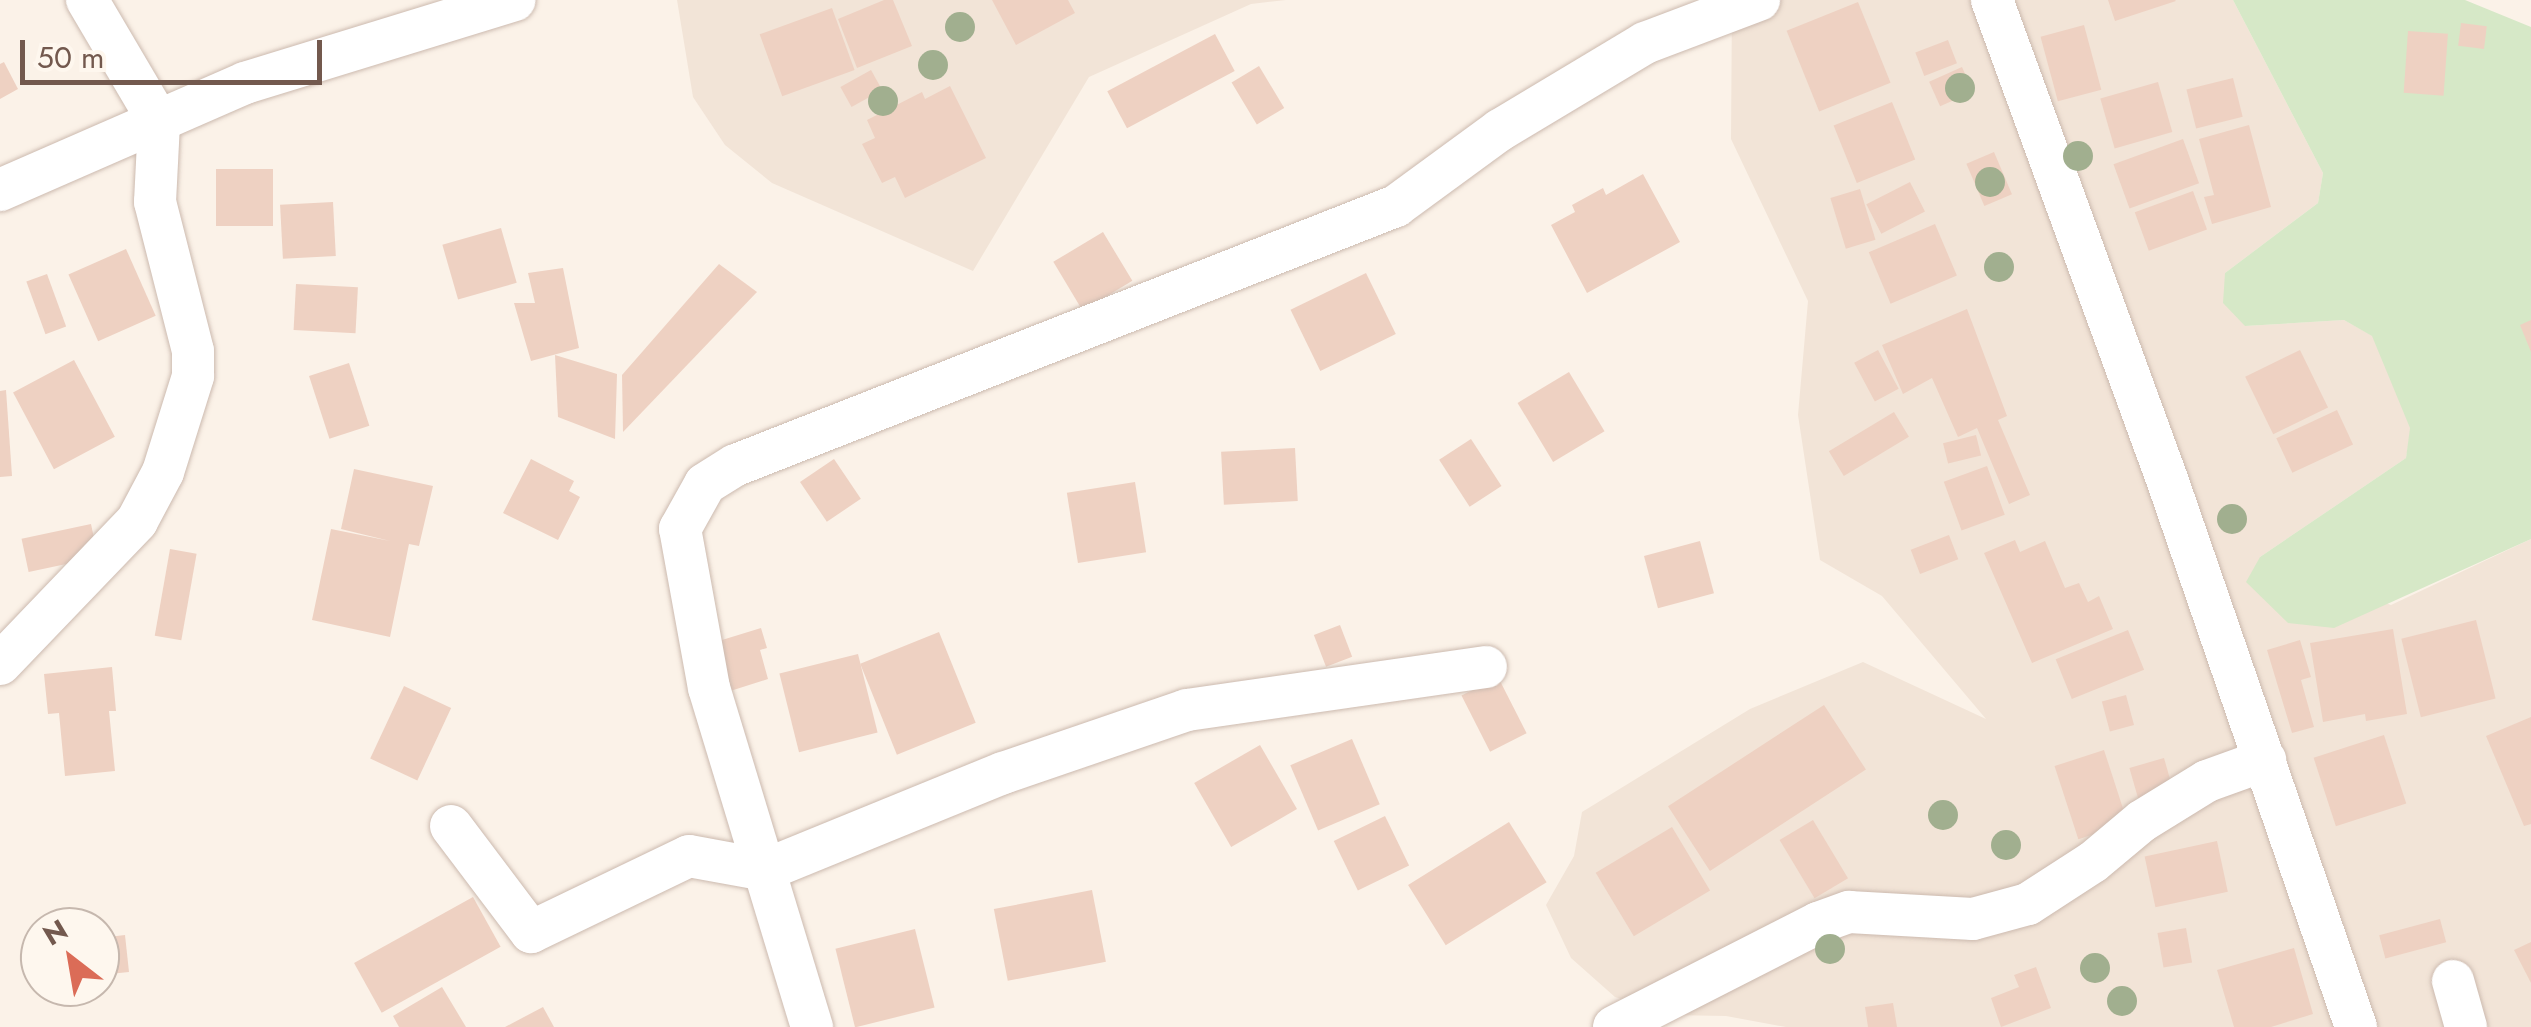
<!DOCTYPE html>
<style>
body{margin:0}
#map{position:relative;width:2531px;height:1027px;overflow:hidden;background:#fbf2e8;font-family:Jost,sans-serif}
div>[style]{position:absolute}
.residential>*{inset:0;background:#f2e4d7}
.green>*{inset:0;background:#d6e8c7}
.building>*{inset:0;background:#eed1c2;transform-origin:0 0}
.roads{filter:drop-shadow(0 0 2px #ccbaaf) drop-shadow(0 0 2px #ccbaaf)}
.minor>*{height:42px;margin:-21px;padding:0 21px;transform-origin:21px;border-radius:21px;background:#fff}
.trees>*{width:30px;height:30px;margin:-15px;border-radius:50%;background:#a1af8f}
span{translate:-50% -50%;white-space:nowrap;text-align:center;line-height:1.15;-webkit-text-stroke:10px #fef7ee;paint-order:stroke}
.north{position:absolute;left:20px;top:907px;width:100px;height:100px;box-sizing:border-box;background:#fef7ee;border:2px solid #c6b8ae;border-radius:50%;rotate:329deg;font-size:28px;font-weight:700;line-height:40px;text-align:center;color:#73594e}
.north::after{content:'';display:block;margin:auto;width:35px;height:45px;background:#db6c57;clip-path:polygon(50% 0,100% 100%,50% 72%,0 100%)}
.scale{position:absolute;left:20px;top:40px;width:302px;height:45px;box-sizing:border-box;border:5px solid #73594e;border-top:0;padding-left:12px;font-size:30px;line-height:35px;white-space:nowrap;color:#73594e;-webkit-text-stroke:8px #fef7ee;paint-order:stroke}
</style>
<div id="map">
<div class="residential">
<div style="clip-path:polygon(677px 0,1286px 0,1251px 4px,1089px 77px,973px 271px,772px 183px,725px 145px,693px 97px)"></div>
<div style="clip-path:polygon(1732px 0,2233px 0,2323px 173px,2318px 203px,2225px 273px,2245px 326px,2344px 320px,2373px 336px,2411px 428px,2406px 458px,2260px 557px,2391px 605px,2531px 539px,2531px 1027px,1786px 1027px,1726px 1016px,1670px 1015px,1615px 997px,1571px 958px,1546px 905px,1574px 856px,1582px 812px,1750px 709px,1863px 662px,1986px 719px,1882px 596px,1820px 560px,1798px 415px,1808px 301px,1731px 139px)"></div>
</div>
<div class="green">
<div style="clip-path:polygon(2233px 0,2465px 0,2531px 27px,2531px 539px,2334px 628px,2288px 623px,2246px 582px,2260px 557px,2406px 458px,2410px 428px,2372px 336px,2344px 320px,2245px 326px,2223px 303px,2225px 273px,2318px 203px,2323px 173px)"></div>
</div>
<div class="building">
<div style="clip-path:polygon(884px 0,893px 0,912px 46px,857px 68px,838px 19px)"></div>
<div style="clip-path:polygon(992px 0,1068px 0,1075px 13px,1016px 45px)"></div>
<div style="clip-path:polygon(2108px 0,2175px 0,2176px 1px,2115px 21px)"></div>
<div style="left:1858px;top:2px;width:87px;height:77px;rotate:68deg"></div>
<div style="left:832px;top:8px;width:66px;height:77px;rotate:70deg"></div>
<div style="left:2461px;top:23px;width:26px;height:23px;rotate:7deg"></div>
<div style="left:2084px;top:25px;width:67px;height:45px;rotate:75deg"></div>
<div style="left:2408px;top:31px;width:40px;height:62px;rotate:4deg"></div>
<div style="left:1215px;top:34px;width:42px;height:122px;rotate:62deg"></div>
<div style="left:1948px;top:40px;width:25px;height:35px;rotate:69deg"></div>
<div style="clip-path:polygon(4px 62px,18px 89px,0 99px,0 64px)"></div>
<div style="left:1259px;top:66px;width:49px;height:32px;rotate:59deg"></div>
<div style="left:1962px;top:67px;width:27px;height:36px;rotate:66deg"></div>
<div style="left:871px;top:70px;width:23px;height:35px;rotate:61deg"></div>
<div style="left:2233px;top:78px;width:40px;height:48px;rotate:76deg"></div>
<div style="left:2158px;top:82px;width:52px;height:60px;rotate:74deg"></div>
<div style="clip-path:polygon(950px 86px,986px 158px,905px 198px,895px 177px,882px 183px,862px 144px,875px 138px,867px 120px,922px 92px,925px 99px)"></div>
<div style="left:1892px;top:102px;width:62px;height:63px;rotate:68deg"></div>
<div style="clip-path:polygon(2249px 125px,2271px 207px,2212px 224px,2204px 197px,2214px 195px,2199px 139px)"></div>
<div style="left:2183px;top:139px;width:47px;height:74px;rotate:70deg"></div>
<div style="left:1994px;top:152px;width:46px;height:30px;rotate:67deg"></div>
<div style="left:216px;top:169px;width:57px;height:57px"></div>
<div style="clip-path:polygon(1643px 174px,1680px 242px,1587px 293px,1551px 225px,1575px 212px,1572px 205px,1603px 188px,1606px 195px)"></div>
<div style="left:1910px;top:182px;width:33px;height:49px;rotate:63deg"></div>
<div style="left:1860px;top:189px;width:53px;height:31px;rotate:73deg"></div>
<div style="left:2193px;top:191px;width:41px;height:62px;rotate:70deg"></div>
<div style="left:333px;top:202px;width:54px;height:53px;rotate:87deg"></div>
<div style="left:1935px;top:224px;width:56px;height:72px;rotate:67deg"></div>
<div style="left:501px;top:228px;width:57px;height:61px;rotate:74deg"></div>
<div style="left:1103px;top:232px;width:57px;height:58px;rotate:59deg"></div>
<div style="left:126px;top:249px;width:73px;height:63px;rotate:66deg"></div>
<div style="clip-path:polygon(719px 264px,757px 292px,623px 432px,622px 375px)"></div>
<div style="clip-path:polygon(563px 268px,579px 348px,531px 361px,514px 303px,535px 303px,528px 273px)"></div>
<div style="left:1366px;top:273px;width:68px;height:84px;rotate:64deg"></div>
<div style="left:47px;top:274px;width:56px;height:22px;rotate:70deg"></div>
<div style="left:296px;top:284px;width:62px;height:46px;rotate:3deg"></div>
<div style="clip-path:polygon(1967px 309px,2007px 416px,1998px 420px,2030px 495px,2009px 504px,1977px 428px,1958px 437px,1932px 378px,1903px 394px,1882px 345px)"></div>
<div style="clip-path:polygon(2531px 320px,2531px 352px,2520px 325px)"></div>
<div style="left:1878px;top:350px;width:44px;height:27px;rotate:62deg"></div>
<div style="left:2300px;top:350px;width:64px;height:61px;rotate:64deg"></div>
<div style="clip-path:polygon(555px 355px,617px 374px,615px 439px,558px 417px)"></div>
<div style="left:74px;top:360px;width:87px;height:69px;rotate:62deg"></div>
<div style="left:349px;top:363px;width:66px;height:42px;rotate:72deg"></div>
<div style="left:1569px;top:372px;width:69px;height:60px;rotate:59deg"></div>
<div style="clip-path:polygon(6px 390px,12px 476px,0 477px,0 391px)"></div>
<div style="left:2337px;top:410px;width:38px;height:67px;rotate:65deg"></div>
<div style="left:1894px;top:412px;width:29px;height:76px;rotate:59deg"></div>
<div style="left:1976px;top:435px;width:21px;height:34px;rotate:76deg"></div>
<div style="left:1471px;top:439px;width:56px;height:38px;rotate:57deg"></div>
<div style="left:1295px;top:448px;width:53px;height:74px;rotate:87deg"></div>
<div style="clip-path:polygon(531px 459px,574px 481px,569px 491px,580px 497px,558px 540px,503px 513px)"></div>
<div style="left:834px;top:459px;width:48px;height:41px;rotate:56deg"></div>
<div style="left:1987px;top:466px;width:52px;height:46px;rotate:70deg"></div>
<div style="clip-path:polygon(354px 469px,433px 486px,419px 546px,409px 544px,390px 637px,312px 620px,331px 529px,390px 541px,341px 529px)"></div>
<div style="left:1135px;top:482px;width:71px;height:69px;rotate:81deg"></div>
<div style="left:91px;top:524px;width:34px;height:71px;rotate:78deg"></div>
<div style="left:1949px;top:535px;width:26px;height:41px;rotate:69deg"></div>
<div style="clip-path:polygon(2015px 540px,2020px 552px,2045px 541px,2065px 588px,2079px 583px,2088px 602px,2099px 596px,2113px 629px,2032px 663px,1984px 553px)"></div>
<div style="left:1700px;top:541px;width:54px;height:58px;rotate:75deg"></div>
<div style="left:170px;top:549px;width:27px;height:88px;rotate:10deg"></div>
<div style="left:2476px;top:620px;width:81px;height:77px;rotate:76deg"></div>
<div style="left:1340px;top:625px;width:34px;height:28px;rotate:69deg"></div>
<div style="clip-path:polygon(761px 628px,767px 648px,760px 650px,768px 679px,724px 693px,709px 644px)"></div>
<div style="clip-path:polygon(2393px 629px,2407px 714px,2366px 721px,2365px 714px,2323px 722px,2310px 643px)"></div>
<div style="left:2128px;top:630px;width:43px;height:78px;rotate:68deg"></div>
<div style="left:939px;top:632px;width:98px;height:85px;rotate:68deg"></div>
<div style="clip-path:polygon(2300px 640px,2311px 677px,2301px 680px,2314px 727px,2292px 733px,2267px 650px)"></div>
<div style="left:858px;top:654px;width:81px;height:81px;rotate:76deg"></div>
<div style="clip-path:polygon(112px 667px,116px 711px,109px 711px,115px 771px,65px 776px,59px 713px,48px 714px,44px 674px)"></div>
<div style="left:1498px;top:677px;width:63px;height:41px;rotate:63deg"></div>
<div style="left:404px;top:686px;width:52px;height:80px;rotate:25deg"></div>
<div style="left:2126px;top:695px;width:31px;height:25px;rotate:75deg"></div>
<div style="left:1824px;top:705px;width:77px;height:186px;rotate:57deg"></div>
<div style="clip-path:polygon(2531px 717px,2531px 824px,2524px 826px,2486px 736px)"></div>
<div style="left:2384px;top:735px;width:72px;height:74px;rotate:72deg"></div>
<div style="left:1352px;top:739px;width:71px;height:67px;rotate:67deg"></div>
<div style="left:1260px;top:745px;width:74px;height:76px;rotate:60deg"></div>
<div style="left:2104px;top:750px;width:77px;height:52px;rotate:72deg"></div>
<div style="left:2164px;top:758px;width:50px;height:36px;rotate:74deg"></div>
<div style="left:1385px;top:816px;width:55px;height:57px;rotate:64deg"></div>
<div style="left:1813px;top:820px;width:68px;height:39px;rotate:59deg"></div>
<div style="left:1509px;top:822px;width:71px;height:119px;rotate:58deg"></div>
<div style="left:1672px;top:827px;width:74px;height:89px;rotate:59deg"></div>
<div style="left:2217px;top:841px;width:52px;height:74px;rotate:78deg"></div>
<div style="left:1092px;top:890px;width:73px;height:100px;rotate:79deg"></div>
<div style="left:473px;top:897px;width:57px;height:136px;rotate:61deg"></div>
<div style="left:2440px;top:919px;width:24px;height:63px;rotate:75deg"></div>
<div style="left:2186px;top:928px;width:35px;height:29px;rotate:80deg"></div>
<div style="left:915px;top:929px;width:81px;height:82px;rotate:76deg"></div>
<div style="clip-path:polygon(125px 935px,129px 972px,100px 975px,100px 938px)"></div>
<div style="clip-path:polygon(2531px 942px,2531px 983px,2514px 950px)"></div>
<div style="clip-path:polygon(2294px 948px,2313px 1014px,2271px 1027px,2234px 1027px,2217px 970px)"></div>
<div style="clip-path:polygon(2036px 967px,2051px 1008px,2001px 1027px,1991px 998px,2019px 987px,2014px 975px)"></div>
<div style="clip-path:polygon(442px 987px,466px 1027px,399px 1027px,393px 1016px)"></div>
<div style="clip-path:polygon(1893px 1003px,1897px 1027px,1868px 1027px,1865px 1007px)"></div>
<div style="clip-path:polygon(543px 1007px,554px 1027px,505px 1027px)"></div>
</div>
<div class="roads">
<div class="minor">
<div style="left:1992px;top:0;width:513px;rotate:69.94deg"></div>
<div style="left:2168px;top:482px;width:577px;rotate:70.97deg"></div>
<div style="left:0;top:190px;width:267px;rotate:-23.6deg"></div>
<div style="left:245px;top:83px;width:282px;rotate:-17.1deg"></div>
<div style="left:0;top:664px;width:198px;rotate:-46.2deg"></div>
<div style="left:137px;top:521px;width:55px;rotate:-62deg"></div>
<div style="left:163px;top:472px;width:101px;rotate:-72.6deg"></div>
<div style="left:193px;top:376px;width:25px;rotate:-90deg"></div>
<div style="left:193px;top:351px;width:154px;rotate:-104.3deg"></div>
<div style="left:155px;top:202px;width:80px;rotate:-87.1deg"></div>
<div style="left:159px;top:122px;width:142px;rotate:-120.5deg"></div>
<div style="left:451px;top:826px;width:133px;rotate:53deg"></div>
<div style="left:531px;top:932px;width:175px;rotate:-25.7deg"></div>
<div style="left:689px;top:856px;width:77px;rotate:10.4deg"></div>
<div style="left:765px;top:870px;width:257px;rotate:-22.2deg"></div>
<div style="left:1003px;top:773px;width:194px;rotate:-18.9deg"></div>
<div style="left:1187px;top:710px;width:302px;rotate:-8.2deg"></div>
<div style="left:2453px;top:981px;width:48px;rotate:74.2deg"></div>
<div style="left:812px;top:1027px;width:354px;rotate:-106.9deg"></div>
<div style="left:709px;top:688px;width:162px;rotate:-100.3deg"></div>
<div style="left:680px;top:529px;width:51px;rotate:-60.9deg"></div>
<div style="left:705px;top:484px;width:36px;rotate:-32deg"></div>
<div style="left:736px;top:465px;width:709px;rotate:-21.43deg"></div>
<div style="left:1396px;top:206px;width:129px;rotate:-36.2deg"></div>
<div style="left:1500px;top:130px;width:169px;rotate:-31deg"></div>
<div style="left:1645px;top:43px;width:122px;rotate:-20.7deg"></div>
<div style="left:1614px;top:1027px;width:229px;rotate:-27deg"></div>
<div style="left:1818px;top:923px;width:33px;rotate:-20deg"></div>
<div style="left:1849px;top:912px;width:124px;rotate:3.2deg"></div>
<div style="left:1973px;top:919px;width:57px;rotate:-15.3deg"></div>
<div style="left:2028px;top:904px;width:77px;rotate:-32.9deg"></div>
<div style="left:2093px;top:862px;width:64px;rotate:-39.9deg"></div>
<div style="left:2142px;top:821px;width:76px;rotate:-31.6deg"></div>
<div style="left:2207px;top:781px;width:62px;rotate:-19.9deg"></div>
</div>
</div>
<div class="trees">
<div style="left:960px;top:27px"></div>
<div style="left:933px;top:65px"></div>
<div style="left:1960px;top:88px"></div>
<div style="left:883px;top:101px"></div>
<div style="left:2078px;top:156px"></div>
<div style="left:1990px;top:182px"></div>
<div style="left:1999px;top:267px"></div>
<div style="left:2232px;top:519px"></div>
<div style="left:1943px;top:815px"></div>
<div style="left:2006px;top:845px"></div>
<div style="left:1830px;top:949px"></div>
<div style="left:2095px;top:968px"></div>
<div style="left:2122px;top:1001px"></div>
</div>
<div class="north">N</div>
<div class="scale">50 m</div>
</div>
